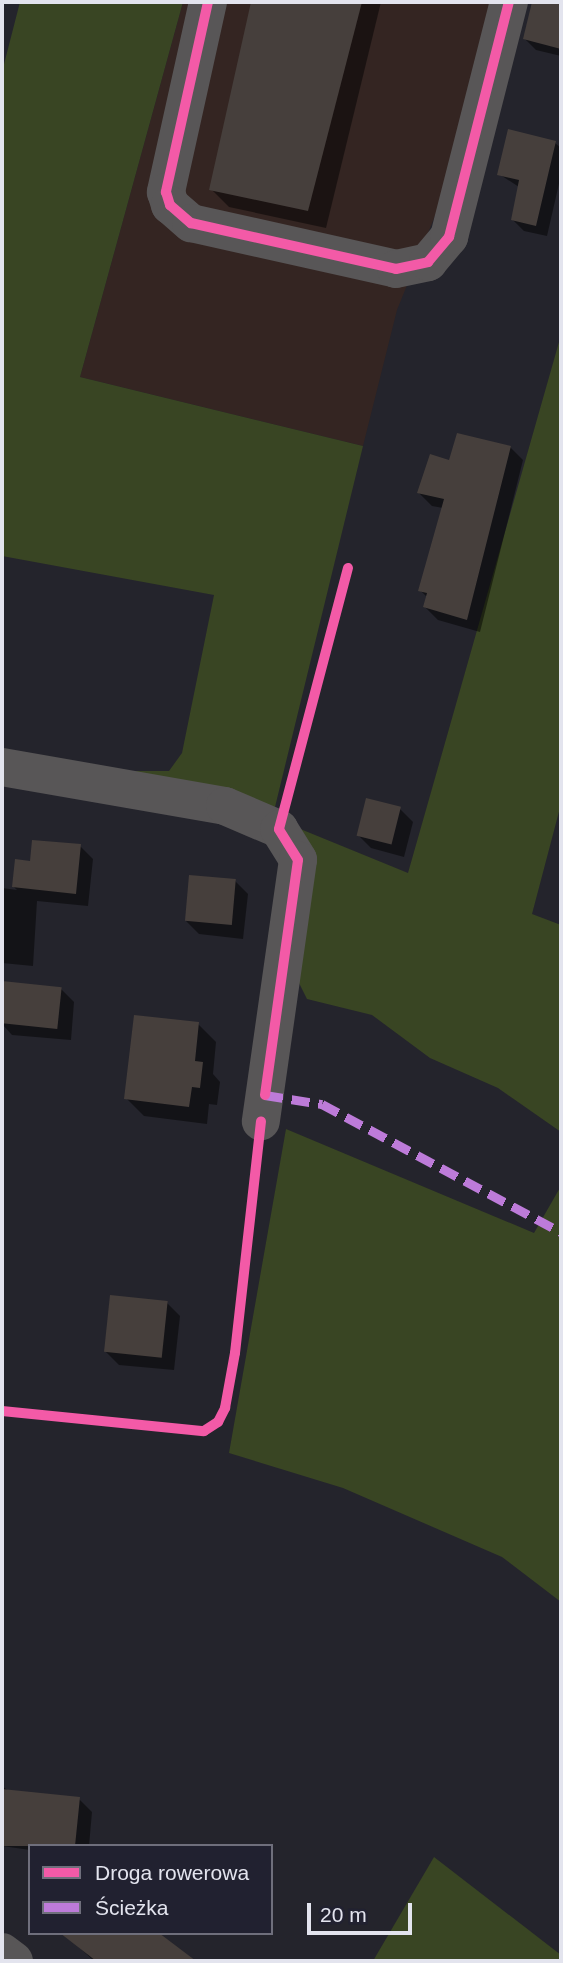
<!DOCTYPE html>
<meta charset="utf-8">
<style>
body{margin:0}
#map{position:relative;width:563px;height:1963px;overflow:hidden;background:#24242c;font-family:Helvetica,sans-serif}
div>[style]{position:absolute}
.education>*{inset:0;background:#342522}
.green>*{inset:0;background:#394523}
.shadow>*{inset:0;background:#0007}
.building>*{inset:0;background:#463f3c;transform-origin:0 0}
.minor>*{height:38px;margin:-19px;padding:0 19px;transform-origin:19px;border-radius:19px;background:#585657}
.quiet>*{height:9px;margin-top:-4.5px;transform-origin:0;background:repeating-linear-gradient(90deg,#bd7bd9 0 18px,transparent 0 27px)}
.cycleway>*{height:10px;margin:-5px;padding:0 5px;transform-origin:5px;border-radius:5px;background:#f35aa7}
span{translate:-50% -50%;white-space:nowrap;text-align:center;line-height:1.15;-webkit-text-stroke:5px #212130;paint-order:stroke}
.frame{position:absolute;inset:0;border:4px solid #e3e4ee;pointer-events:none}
.legend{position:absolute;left:28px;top:1844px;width:245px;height:91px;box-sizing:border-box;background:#212130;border:2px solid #6f6f7c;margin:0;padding:9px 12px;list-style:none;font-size:21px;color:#e3e4ee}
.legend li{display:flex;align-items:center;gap:14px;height:35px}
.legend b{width:35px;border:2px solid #6f6f7c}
.scale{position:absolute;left:307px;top:1903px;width:105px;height:32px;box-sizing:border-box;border:4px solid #e3e4ee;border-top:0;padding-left:9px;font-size:21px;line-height:24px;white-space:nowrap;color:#e3e4ee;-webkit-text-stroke:5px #212130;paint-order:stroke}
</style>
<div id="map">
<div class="education">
<div style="clip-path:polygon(183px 2px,496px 2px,455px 166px,397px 310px,363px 446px,80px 377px)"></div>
</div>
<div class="green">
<div style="clip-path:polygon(20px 2px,183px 2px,80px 377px,363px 446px,275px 807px,133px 771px,169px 771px,182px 753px,214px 595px,2px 556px,2px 72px)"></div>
<div style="clip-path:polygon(561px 335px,561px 804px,532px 914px,561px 925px,561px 1132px,498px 1088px,430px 1058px,372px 1015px,307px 999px,299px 983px,293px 826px,408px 873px)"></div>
<div style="clip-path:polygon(286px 1129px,534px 1233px,561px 1186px,561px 1602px,502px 1557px,343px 1488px,229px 1453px)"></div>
<div style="clip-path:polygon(434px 1857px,561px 1955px,561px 1961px,373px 1961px)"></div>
</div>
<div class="shadow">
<div style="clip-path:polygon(252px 2px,381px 2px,326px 228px,229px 207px,211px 189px)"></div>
<div style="clip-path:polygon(534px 2px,561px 3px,561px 56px,536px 50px,525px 39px)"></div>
<div style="clip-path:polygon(555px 143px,561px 148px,561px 175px,547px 236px,524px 231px,513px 220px,519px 187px,499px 174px)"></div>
<div style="clip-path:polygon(510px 447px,523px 460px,480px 632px,438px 620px,425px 607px,427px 597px,420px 590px,443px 508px,432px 506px,419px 493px,451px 463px)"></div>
<div style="clip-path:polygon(400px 809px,413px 822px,404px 857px,371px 848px,358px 835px)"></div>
<div style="clip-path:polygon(80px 846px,93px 859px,88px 906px,37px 901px,33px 966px,2px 963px,2px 888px,17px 890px,14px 887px,31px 863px)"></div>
<div style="clip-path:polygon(235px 881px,248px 894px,243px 939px,199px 934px,186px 921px)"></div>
<div style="clip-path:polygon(2px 983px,61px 989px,74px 1002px,71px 1040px,12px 1035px,2px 1024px)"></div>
<div style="clip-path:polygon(198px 1024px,216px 1042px,213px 1074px,220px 1082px,217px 1105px,209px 1104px,207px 1124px,144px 1116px,126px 1098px)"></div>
<div style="clip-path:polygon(167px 1303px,180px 1316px,174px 1370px,119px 1365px,106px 1352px)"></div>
<div style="clip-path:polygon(2px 1786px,10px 1792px,79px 1799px,92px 1812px,89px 1846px,30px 1846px,30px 1850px,2px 1846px)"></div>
<div style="clip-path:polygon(71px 1940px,179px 1950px,193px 1961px,94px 1961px)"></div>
</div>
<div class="building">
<div style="clip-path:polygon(251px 2px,362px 2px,308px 211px,209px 190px)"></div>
<div style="clip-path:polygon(532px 2px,561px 2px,561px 49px,523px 39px)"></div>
<div style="clip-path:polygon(508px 129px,556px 141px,536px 226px,511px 220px,519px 180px,497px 175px)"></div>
<div style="clip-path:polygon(457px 433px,511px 446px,467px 620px,423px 607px,427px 593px,418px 591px,444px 499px,417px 493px,430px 454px,449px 460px)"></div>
<div style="left:366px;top:798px;width:36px;height:39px;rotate:14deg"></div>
<div style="clip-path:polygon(32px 840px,81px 844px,76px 894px,12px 887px,15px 859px,30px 861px)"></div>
<div style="left:189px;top:875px;width:47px;height:46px;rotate:5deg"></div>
<div style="left:2px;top:981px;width:60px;height:42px;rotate:6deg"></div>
<div style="clip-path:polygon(134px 1015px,199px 1022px,195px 1061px,203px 1062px,200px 1088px,192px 1087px,189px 1107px,124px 1099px)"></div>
<div style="left:110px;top:1295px;width:58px;height:57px;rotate:6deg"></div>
<div style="clip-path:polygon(2px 1789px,80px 1797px,75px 1846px,2px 1846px)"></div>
<div style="clip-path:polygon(60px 1933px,159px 1933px,196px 1961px,96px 1961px)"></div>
</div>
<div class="minor">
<div style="left:208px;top:2px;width:195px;rotate:102.5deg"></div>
<div style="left:166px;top:192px;width:14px;rotate:73deg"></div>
<div style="left:170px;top:205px;width:28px;rotate:41deg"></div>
<div style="left:191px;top:223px;width:210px;rotate:12.6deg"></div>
<div style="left:396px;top:269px;width:33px;rotate:-12deg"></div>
<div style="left:428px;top:262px;width:33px;rotate:-50deg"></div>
<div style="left:449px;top:237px;width:243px;rotate:-75.7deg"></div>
<div style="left:2px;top:767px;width:226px;rotate:9.9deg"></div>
<div style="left:225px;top:806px;width:59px;rotate:23.1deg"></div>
<div style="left:279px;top:829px;width:36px;rotate:58deg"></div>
<div style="left:298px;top:860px;width:264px;rotate:98.1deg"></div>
<div style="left:2px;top:1952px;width:15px;rotate:37deg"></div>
</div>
<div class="quiet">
<div style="left:265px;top:1095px;width:58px;rotate:9deg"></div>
<div style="left:322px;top:1104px;width:271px;rotate:28.2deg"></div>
</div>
<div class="cycleway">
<div style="left:208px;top:2px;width:195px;rotate:102.5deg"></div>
<div style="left:166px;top:192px;width:14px;rotate:73deg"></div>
<div style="left:170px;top:205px;width:28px;rotate:41deg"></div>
<div style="left:191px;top:223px;width:210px;rotate:12.6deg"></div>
<div style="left:396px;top:269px;width:33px;rotate:-12deg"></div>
<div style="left:428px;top:262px;width:33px;rotate:-50deg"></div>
<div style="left:449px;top:237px;width:243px;rotate:-75.7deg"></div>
<div style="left:265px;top:1095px;width:237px;rotate:-82deg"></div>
<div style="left:298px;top:860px;width:36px;rotate:-122deg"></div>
<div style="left:279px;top:829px;width:270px;rotate:-75.2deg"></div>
<div style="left:2px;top:1411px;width:203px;rotate:5.7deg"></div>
<div style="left:204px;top:1431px;width:17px;rotate:-33deg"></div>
<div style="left:218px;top:1422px;width:16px;rotate:-63deg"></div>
<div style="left:225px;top:1408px;width:56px;rotate:-79.7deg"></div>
<div style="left:235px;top:1353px;width:233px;rotate:-83.6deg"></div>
</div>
<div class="frame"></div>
<ul class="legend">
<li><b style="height:9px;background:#f35aa7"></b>Droga rowerowa</li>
<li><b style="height:9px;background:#bd7bd9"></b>Ścieżka</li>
</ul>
<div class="scale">20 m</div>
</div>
